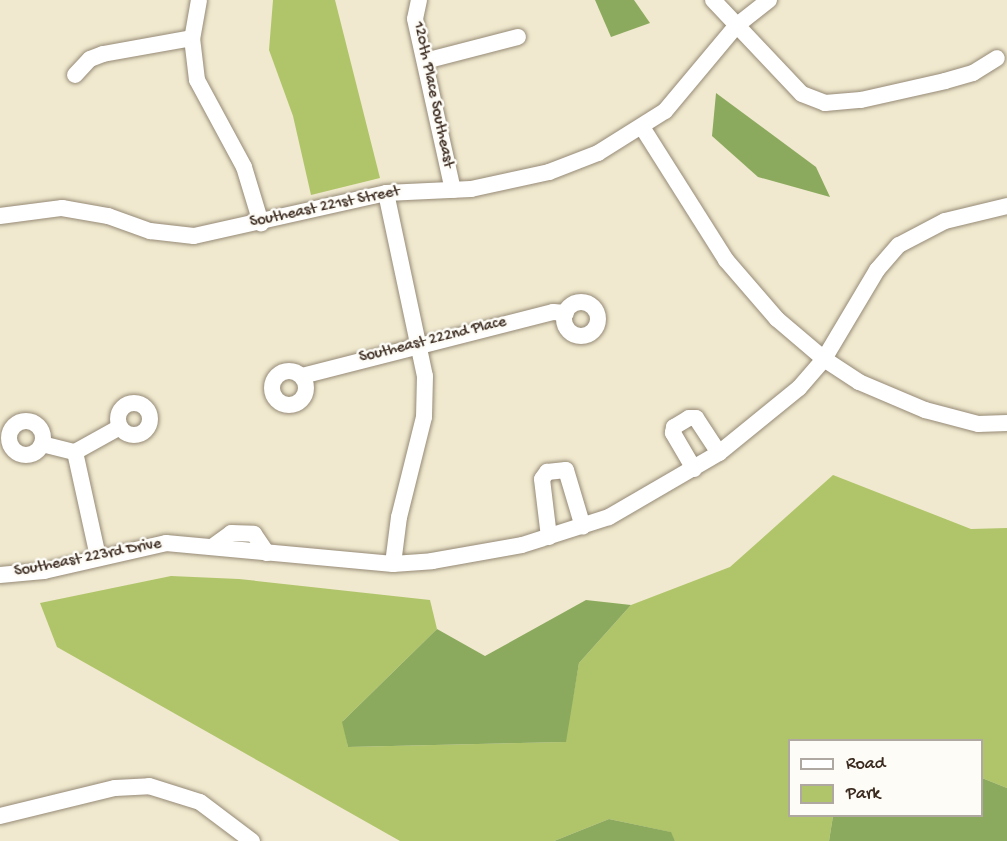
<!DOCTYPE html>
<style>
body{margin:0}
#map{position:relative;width:1007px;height:841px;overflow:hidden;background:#f0e9cf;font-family:"Gochi Hand",sans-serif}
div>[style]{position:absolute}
.green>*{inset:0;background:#b0c56a}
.forest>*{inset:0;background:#8caa5e}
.roads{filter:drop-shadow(0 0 2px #968a76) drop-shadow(0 0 2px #968a76)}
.minor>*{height:16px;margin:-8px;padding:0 8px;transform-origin:8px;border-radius:8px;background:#fff}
.minor>.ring{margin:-8px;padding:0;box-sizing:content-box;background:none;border:16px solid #fff;border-radius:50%}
span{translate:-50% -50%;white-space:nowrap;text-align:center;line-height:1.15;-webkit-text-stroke:5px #fdfcf7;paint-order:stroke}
.street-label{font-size:16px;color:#3b2a1e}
.legend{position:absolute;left:788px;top:739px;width:195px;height:78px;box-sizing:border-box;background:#fdfcf7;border:2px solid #afa8a0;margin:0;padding:8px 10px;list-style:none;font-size:18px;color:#3b2a1e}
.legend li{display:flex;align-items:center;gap:12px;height:30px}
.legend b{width:30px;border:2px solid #afa8a0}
</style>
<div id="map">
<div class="green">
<div style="clip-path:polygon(273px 0,335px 0,380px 178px,311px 195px,293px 116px,269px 50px)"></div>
<div style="clip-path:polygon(833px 475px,971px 529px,1007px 528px,1007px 788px,982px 778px,982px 740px,790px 740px,790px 816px,833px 816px,829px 841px,675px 841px,670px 832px,609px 819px,554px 841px,400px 841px,57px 647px,40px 603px,171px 576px,239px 579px,430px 600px,437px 629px,343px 721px,348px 747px,565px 742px,579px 663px,631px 605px,730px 567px)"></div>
</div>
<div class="forest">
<div style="clip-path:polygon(595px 0,634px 0,650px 23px,611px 37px)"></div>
<div style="clip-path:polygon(716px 93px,816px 167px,830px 197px,758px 177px,712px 136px)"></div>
<div style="clip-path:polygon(586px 600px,631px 605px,579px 663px,566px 742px,348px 747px,342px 722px,437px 629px,485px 656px)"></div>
<div style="clip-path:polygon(982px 778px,1007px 788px,1007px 841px,829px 841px,833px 816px,982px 816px)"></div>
<div style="clip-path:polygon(609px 819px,671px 832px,675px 841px,554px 841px)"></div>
</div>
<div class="roads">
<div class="minor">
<div style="left:199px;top:0;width:39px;rotate:100deg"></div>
<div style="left:192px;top:38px;width:42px;rotate:83.2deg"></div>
<div style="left:197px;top:80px;width:99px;rotate:61.6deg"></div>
<div style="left:244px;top:167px;width:59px;rotate:73.1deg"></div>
<div style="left:419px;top:0;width:19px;rotate:102deg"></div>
<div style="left:415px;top:19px;width:175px;rotate:77.5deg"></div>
<div style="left:713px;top:0;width:129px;rotate:46.6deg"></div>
<div style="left:802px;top:94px;width:25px;rotate:21deg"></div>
<div style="left:825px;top:103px;width:36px;rotate:-5deg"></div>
<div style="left:861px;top:100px;width:86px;rotate:-12.7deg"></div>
<div style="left:945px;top:81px;width:29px;rotate:-16deg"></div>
<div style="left:973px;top:73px;width:28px;rotate:-32deg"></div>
<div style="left:425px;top:61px;width:96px;rotate:-14.5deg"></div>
<div style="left:75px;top:75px;width:22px;rotate:-47deg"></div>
<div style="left:90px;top:59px;width:14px;rotate:-21deg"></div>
<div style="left:103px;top:54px;width:90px;rotate:-10.2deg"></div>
<div style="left:642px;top:127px;width:157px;rotate:57.7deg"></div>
<div style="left:726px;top:260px;width:78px;rotate:49.2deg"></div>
<div style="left:777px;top:319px;width:62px;rotate:40.4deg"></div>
<div style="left:824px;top:359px;width:42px;rotate:33.3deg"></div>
<div style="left:859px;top:382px;width:72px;rotate:23deg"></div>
<div style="left:925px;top:410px;width:55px;rotate:14.8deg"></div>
<div style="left:978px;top:424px;width:29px;rotate:-2deg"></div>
<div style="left:386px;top:193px;width:187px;rotate:78deg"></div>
<div style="left:425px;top:376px;width:41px;rotate:91.4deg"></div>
<div style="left:424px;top:417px;width:103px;rotate:104deg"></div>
<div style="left:399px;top:517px;width:47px;rotate:97.3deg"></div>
<div style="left:0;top:216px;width:63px;rotate:-7.4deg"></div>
<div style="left:62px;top:208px;width:47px;rotate:9.9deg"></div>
<div style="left:108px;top:216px;width:45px;rotate:19.7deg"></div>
<div style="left:150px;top:231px;width:44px;rotate:6.5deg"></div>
<div style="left:194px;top:236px;width:197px;rotate:-12.6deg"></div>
<div style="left:386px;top:193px;width:85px;rotate:-2.7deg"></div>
<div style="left:471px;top:189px;width:80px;rotate:-12.3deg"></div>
<div style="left:549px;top:172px;width:53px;rotate:-21.2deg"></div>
<div style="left:598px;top:153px;width:79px;rotate:-32.1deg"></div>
<div style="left:665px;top:111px;width:111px;rotate:-50.1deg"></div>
<div style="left:736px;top:26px;width:42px;rotate:-38.2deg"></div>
<div class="ring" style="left:564px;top:302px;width:18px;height:18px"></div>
<div class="ring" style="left:272px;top:371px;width:18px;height:18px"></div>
<div style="left:302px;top:376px;width:259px;rotate:-14.3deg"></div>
<div style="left:553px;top:312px;width:13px;rotate:4deg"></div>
<div class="ring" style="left:118px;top:403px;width:16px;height:16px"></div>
<div class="ring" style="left:9px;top:421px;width:18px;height:18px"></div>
<div style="left:42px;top:444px;width:34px;rotate:14deg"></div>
<div style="left:75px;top:452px;width:51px;rotate:-29.1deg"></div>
<div style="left:75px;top:452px;width:107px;rotate:77.6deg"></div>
<div style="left:694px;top:469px;width:42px;rotate:-120.3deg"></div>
<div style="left:673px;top:433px;width:6px;rotate:-81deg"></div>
<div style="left:674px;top:427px;width:17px;rotate:-31deg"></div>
<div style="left:689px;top:418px;width:7px"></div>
<div style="left:696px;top:418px;width:42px;rotate:56.7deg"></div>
<div style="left:549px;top:537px;width:58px;rotate:-96.9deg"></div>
<div style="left:542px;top:479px;width:9px;rotate:-54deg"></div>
<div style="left:547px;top:472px;width:19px;rotate:-6deg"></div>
<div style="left:566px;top:470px;width:59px;rotate:73.4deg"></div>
<div style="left:212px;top:547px;width:24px;rotate:-36deg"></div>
<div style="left:231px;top:533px;width:23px;rotate:2deg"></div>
<div style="left:254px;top:534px;width:23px;rotate:56deg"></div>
<div style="left:0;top:575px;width:44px;rotate:-5.2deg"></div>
<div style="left:44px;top:571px;width:125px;rotate:-12.9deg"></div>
<div style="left:166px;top:543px;width:228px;rotate:5.3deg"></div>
<div style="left:393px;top:564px;width:39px;rotate:-4deg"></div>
<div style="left:432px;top:561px;width:91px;rotate:-10.1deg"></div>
<div style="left:522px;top:545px;width:91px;rotate:-17.8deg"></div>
<div style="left:609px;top:517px;width:127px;rotate:-30.2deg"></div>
<div style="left:719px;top:453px;width:103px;rotate:-39.1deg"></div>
<div style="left:799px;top:388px;width:38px;rotate:-49deg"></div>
<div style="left:824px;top:359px;width:104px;rotate:-59.2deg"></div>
<div style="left:877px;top:270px;width:33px;rotate:-49deg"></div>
<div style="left:899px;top:245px;width:52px;rotate:-27.6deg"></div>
<div style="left:945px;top:221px;width:64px;rotate:-13.6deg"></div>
<div style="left:0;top:816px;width:118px;rotate:-13.7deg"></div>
<div style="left:115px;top:788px;width:34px;rotate:-3deg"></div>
<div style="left:149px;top:786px;width:53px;rotate:17.4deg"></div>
<div style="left:200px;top:802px;width:65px;rotate:36.9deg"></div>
</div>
</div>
<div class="street-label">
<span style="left:432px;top:95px;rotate:78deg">120th Place Southeast</span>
<span style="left:325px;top:208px;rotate:-12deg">Southeast 221st Street</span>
<span style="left:433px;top:341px;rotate:-14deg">Southeast 222nd Place</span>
<span style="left:88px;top:559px;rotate:-11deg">Southeast 223rd Drive</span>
</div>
<ul class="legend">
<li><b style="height:8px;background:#fff"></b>Road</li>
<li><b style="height:16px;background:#b0c56a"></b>Park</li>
</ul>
</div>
